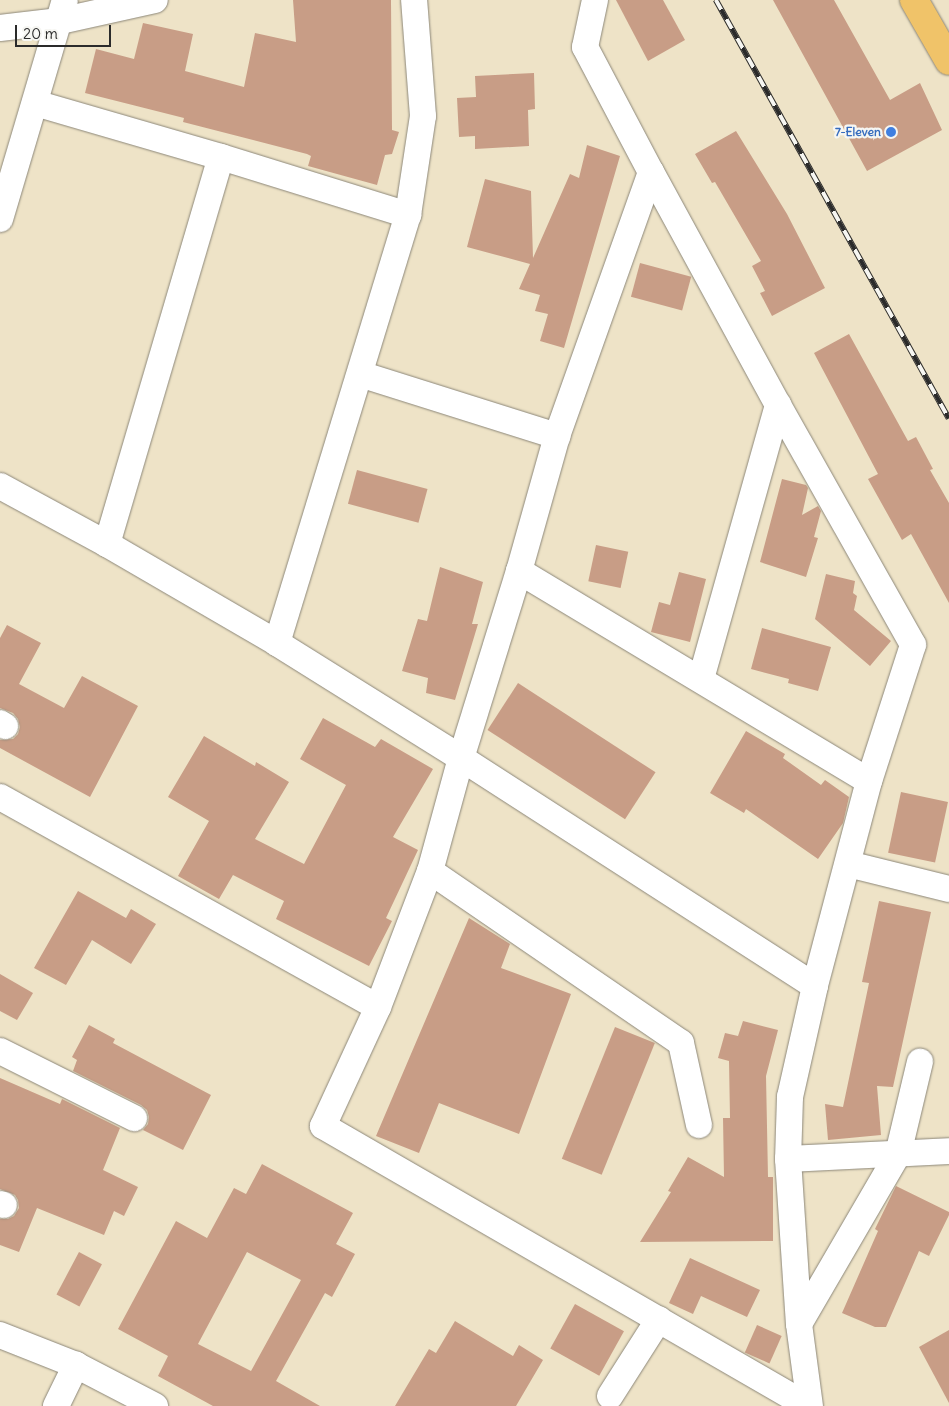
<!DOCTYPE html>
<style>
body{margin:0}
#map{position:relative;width:949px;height:1406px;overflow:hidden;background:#eee3c7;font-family:Delius,sans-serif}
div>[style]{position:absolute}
.building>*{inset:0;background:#c89d86;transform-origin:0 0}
.roads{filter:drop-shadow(0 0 1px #8c8779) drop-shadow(0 0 1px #8c8779)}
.minor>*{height:26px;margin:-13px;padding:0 13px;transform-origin:13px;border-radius:13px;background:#fff}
.trunk>*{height:28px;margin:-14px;padding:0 14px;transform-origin:14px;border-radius:14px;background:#f0c369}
.rail>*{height:5.5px;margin-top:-2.75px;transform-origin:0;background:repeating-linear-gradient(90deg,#f6f6f2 0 11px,#2b2b2b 0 22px);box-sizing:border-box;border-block:1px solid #2b2b2b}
.dots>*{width:14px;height:14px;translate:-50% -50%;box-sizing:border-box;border:2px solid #f6f6f2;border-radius:50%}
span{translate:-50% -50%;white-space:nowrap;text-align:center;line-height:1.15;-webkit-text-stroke:4.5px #f6f6f2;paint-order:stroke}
.shop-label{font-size:12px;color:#366cbe;font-weight:700}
.right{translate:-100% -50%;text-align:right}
.scale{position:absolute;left:15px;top:25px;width:96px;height:22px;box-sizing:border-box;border:2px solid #2b2b2b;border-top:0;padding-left:6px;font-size:15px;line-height:18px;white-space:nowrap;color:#2b2b2b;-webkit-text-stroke:4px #f6f6f2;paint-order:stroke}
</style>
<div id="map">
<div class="building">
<div style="clip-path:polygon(293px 0,391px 0,392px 130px,399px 132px,392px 154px,385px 155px,377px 185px,308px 166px,311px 156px,307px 154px,183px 122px,184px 118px,85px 93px,96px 49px,134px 59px,143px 23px,193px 34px,185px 71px,244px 87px,255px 33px,296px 42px)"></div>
<div style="clip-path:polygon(616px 0,663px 0,685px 40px,648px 61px)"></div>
<div style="clip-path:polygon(773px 0,834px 0,890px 100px,920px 83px,942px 130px,867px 171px)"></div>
<div style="clip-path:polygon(534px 73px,535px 109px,528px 110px,529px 146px,475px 149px,475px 136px,459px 137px,457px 98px,476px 97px,475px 76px)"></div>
<div style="clip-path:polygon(736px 131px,787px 214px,825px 288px,772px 316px,760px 293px,765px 291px,752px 266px,761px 261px,715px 182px,712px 183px,695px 154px)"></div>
<div style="clip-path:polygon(587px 145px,620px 156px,564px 348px,540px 341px,548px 314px,535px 311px,540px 295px,519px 289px,530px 264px,467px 247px,485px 179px,531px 191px,533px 258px,570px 174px,579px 178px)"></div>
<div style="left:640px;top:263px;width:53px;height:35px;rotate:15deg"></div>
<div style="clip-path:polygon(849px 334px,908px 441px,916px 437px,933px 469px,930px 470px,949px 503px,949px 603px,911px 534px,902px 540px,868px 479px,878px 474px,814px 353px)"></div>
<div style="left:357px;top:470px;width:73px;height:35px;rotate:15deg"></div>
<div style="clip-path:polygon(782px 479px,806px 485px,808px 488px,802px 515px,818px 506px,821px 511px,814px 537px,818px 538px,806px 577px,760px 562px)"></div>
<div style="left:596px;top:545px;width:33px;height:37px;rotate:12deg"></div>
<div style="clip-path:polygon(440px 567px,483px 582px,472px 624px,478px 624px,455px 700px,426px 693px,428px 678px,402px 671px,418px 619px,427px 621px)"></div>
<div style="clip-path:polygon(679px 572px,706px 579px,690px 642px,651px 632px,659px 602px,670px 605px)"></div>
<div style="clip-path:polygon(826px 574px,855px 581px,853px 593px,857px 596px,854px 610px,891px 641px,870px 666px,815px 619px)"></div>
<div style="clip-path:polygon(7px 625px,41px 643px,19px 684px,64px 708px,82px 676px,138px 706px,90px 797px,0 748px,0 740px,13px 739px,18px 734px,20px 727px,18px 719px,13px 713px,0 708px,0 638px)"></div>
<div style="clip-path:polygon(762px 628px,831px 647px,818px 691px,788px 683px,789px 679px,751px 669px)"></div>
<div style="left:518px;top:683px;width:164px;height:56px;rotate:33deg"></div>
<div style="clip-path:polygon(323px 718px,375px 747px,381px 739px,433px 769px,393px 837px,418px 850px,386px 918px,392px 921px,369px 966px,276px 919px,284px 901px,233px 875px,219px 899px,178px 876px,209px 821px,168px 797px,204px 736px,255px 766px,256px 762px,289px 782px,255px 839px,304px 864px,346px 785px,300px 759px)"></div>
<div style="clip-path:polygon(746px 731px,785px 754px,783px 758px,821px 785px,825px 780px,849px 797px,843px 823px,818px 859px,746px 809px,744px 813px,710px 793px)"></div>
<div style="left:901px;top:792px;width:48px;height:62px;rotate:12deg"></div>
<div style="clip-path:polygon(78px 891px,126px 918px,131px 909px,156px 924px,131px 964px,92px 940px,66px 985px,34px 968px)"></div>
<div style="clip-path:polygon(879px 901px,931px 912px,893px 1087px,877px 1086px,881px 1135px,828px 1140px,825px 1104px,843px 1107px,869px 983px,862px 982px)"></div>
<div style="clip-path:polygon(469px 918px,510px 944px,501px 968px,571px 994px,519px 1134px,439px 1103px,419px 1153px,376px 1136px)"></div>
<div style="clip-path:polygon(0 974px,33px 993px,17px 1020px,0 1011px)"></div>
<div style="clip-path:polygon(743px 1021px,778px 1030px,766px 1076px,768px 1177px,773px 1177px,773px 1241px,640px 1242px,671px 1192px,668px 1191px,688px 1157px,724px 1177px,723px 1118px,730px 1118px,729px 1061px,718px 1058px,725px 1033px,738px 1036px)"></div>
<div style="clip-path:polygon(89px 1025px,115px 1039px,113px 1043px,211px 1095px,183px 1150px,143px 1130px,148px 1124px,149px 1117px,147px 1110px,141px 1105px,73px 1071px,77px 1060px,72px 1057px)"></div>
<div style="left:615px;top:1027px;width:43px;height:142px;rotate:22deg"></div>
<div style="clip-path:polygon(0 1078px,60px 1104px,62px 1099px,120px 1128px,103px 1170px,138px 1187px,124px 1216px,114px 1211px,104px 1235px,37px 1208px,19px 1252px,0 1245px,0 1219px,8px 1219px,14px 1216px,19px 1208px,18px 1200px,15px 1195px,0 1189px)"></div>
<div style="clip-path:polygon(evenodd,262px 1164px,353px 1213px,336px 1244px,355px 1254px,332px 1297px,325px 1293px,276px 1381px,320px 1406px,213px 1406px,158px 1376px,168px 1356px,118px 1329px,176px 1221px,207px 1238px,234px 1188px,246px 1194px,262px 1164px,247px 1252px,301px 1280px,251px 1371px,198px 1344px,247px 1252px)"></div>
<div style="clip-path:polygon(896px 1186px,949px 1212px,949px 1215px,929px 1256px,919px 1251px,886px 1327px,875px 1327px,842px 1313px,878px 1231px,875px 1229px)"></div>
<div style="left:79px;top:1252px;width:26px;height:48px;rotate:28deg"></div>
<div style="clip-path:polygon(690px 1258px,760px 1290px,747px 1317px,701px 1296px,693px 1314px,669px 1303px)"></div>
<div style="left:575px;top:1304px;width:56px;height:51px;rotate:29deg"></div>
<div style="clip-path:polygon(455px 1321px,513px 1356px,519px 1345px,543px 1360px,516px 1406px,395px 1406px,429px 1349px,436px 1353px)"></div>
<div style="left:757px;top:1325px;width:27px;height:30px;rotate:24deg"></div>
<div style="clip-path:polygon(949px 1330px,949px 1403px,919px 1347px)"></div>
</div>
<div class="roads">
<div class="minor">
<div style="left:595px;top:0;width:48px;rotate:102deg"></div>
<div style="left:585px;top:47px;width:141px;rotate:62.2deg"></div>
<div style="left:651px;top:172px;width:265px;rotate:61.4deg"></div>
<div style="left:778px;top:405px;width:275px;rotate:60.6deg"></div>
<div style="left:913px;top:645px;width:143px;rotate:107.9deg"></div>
<div style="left:869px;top:781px;width:212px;rotate:104.8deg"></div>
<div style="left:815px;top:986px;width:114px;rotate:102.7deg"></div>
<div style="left:790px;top:1097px;width:62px;rotate:91.8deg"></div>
<div style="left:788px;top:1159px;width:165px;rotate:86.2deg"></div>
<div style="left:799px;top:1324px;width:83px;rotate:82.4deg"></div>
<div style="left:0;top:28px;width:60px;rotate:-6.7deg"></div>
<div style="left:60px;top:21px;width:97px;rotate:-12.5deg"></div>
<div style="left:35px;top:103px;width:194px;rotate:16.2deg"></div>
<div style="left:221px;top:157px;width:196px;rotate:17.2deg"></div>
<div style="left:651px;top:172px;width:280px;rotate:109.6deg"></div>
<div style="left:557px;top:436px;width:140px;rotate:105.7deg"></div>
<div style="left:519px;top:571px;width:196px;rotate:107.2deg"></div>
<div style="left:461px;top:758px;width:117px;rotate:105.3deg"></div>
<div style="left:430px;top:871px;width:146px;rotate:110.9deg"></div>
<div style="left:378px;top:1007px;width:131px;rotate:114.8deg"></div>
<div style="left:323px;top:1126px;width:560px;rotate:30deg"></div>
<div style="left:0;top:219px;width:228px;rotate:-73.5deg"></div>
<div style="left:360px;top:374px;width:207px;rotate:17.5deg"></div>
<div style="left:0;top:486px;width:122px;rotate:28.5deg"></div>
<div style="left:107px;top:544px;width:197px;rotate:30.2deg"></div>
<div style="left:277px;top:643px;width:217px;rotate:32deg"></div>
<div style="left:461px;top:758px;width:421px;rotate:32.8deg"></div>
<div style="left:107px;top:544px;width:403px;rotate:-73.6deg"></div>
<div style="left:519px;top:571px;width:408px;rotate:31deg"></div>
<div style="left:277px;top:643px;width:448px;rotate:-73deg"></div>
<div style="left:408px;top:215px;width:100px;rotate:-81.4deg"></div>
<div style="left:423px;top:116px;width:116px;rotate:-94.4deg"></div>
<div style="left:701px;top:679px;width:285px;rotate:-74.3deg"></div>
<div style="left:0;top:723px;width:6px;rotate:31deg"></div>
<div style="left:0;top:797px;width:432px;rotate:29.1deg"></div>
<div style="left:848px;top:864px;width:104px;rotate:13.9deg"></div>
<div style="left:430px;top:871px;width:304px;rotate:34.4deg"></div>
<div style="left:681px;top:1043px;width:84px;rotate:77.6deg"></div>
<div style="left:0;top:1051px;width:150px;rotate:26.6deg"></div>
<div style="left:788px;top:1159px;width:161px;rotate:-2.8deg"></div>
<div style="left:0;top:1204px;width:4px;rotate:14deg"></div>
<div style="left:799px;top:1324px;width:197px;rotate:-59.8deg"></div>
<div style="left:898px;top:1154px;width:95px;rotate:-76.6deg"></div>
<div style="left:0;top:1335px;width:82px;rotate:21.5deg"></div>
<div style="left:76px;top:1365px;width:89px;rotate:27.4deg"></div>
<div style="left:610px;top:1396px;width:91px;rotate:-57.5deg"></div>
<div style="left:56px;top:1406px;width:46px;rotate:-64deg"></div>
</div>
<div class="trunk">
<div style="left:914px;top:0;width:70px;rotate:60.2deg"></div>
</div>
</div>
<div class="rail">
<div style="left:716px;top:0;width:479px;rotate:60.9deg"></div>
</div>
<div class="dots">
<div style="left:891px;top:132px;background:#3f7fe0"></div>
</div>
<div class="shop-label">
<span class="right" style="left:881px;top:132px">7-Eleven</span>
</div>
<div class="scale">20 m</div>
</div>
